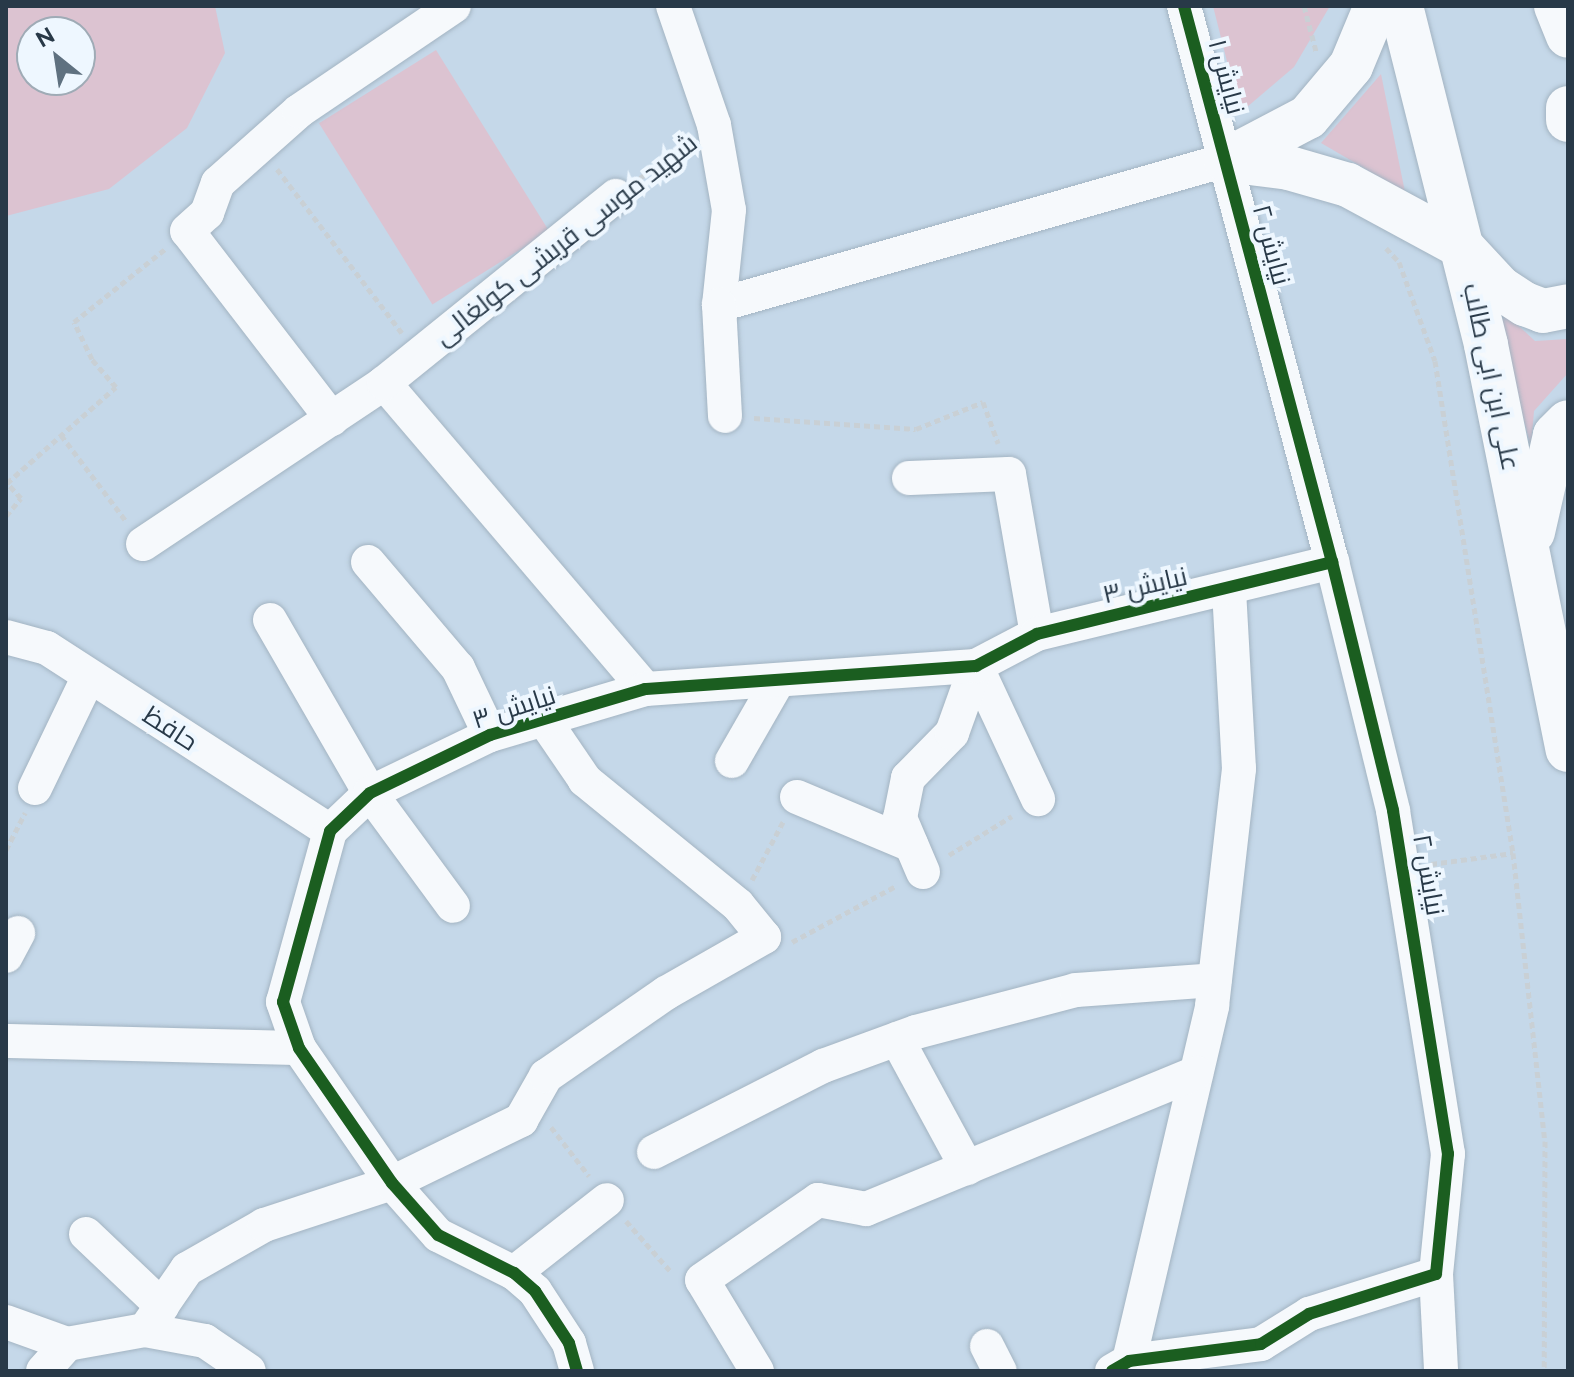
<!DOCTYPE html>
<meta charset="utf-8">
<style>
body{margin:0}
#map{position:relative;width:1574px;height:1377px;overflow:hidden;background:#c5d8e9;font-family:Raleway,Cairo,sans-serif}
div>[style]{position:absolute}
.green>*{inset:0;background:#dcc3d1;transform-origin:0 0}
.path>*{height:5px;margin-top:-2.5px;transform-origin:0;background:repeating-linear-gradient(90deg,#c9d0d5 0 6px,transparent 0 10px)}
.roads{filter:drop-shadow(0 0 2px #a3b4c2) drop-shadow(0 0 2px #a3b4c2)}
.minor>*{height:34px;margin:-17px;padding:0 17px;transform-origin:17px;border-radius:17px;background:#f6f9fc}
.primary>*{height:44px;margin:-22px;padding:0 22px;transform-origin:22px;border-radius:22px;background:#f6f9fc}
.cycleway>*{height:12px;margin:-6px;padding:0 6px;transform-origin:6px;border-radius:6px;background:#1b5e20}
span{translate:-50% -50%;white-space:nowrap;text-align:center;line-height:1.15;-webkit-text-stroke:8px #eef7ff;paint-order:stroke}
.street-label{font-size:26px;color:#283948}
.frame{position:absolute;inset:0;border:8px solid #283948;pointer-events:none}
.north{position:absolute;left:16px;top:16px;width:80px;height:80px;box-sizing:border-box;background:#eef7ff;border:2px solid #9fabb6;border-radius:50%;rotate:330deg;font-size:22px;font-weight:700;line-height:32px;text-align:center;color:#283948}
.north::after{content:'';display:block;margin:auto;width:28px;height:36px;background:#5f7180;clip-path:polygon(50% 0,100% 100%,50% 72%,0 100%)}
</style>
<div id="map">
<div class="green">
<div style="clip-path:polygon(evenodd,6px 6px,215px 6px,225px 53px,187px 128px,109px 189px,6px 216px,6px 6px,32px 32px,80px 32px,80px 80px,32px 80px,32px 32px)"></div>
<div style="clip-path:polygon(1213px 6px,1330px 6px,1294px 67px,1240px 113px)"></div>
<div style="left:436px;top:50px;width:214px;height:138px;rotate:58deg"></div>
<div style="clip-path:polygon(1381px 74px,1405px 192px,1321px 143px)"></div>
<div style="clip-path:polygon(1494px 303px,1535px 341px,1568px 339px,1568px 373px,1534px 411px,1531px 448px)"></div>
</div>
<div class="path">
<div style="left:1304px;top:6px;width:47px;rotate:75.1deg"></div>
<div style="left:277px;top:169px;width:206px;rotate:52.7deg"></div>
<div style="left:640px;top:178px;width:58px;rotate:-35.9deg"></div>
<div style="left:1386px;top:248px;width:19px;rotate:47deg"></div>
<div style="left:1399px;top:262px;width:105px;rotate:70deg"></div>
<div style="left:1435px;top:361px;width:498px;rotate:81deg"></div>
<div style="left:1513px;top:853px;width:290px;rotate:83.7deg"></div>
<div style="left:1545px;top:1141px;width:230px;rotate:90.2deg"></div>
<div style="left:754px;top:418px;width:162px;rotate:3.9deg"></div>
<div style="left:916px;top:429px;width:72px;rotate:-21.9deg"></div>
<div style="left:983px;top:402px;width:44px;rotate:69.9deg"></div>
<div style="left:61px;top:435px;width:108px;rotate:52.9deg"></div>
<div style="left:6px;top:516px;width:23px;rotate:-50deg"></div>
<div style="left:21px;top:498px;width:21px;rotate:-133deg"></div>
<div style="left:7px;top:483px;width:145px;rotate:-41.4deg"></div>
<div style="left:116px;top:387px;width:37px;rotate:-131deg"></div>
<div style="left:92px;top:359px;width:41px;rotate:-115.9deg"></div>
<div style="left:74px;top:322px;width:117px;rotate:-38.7deg"></div>
<div style="left:6px;top:850px;width:42px;rotate:-62.8deg"></div>
<div style="left:949px;top:855px;width:74px;rotate:-31.8deg"></div>
<div style="left:1431px;top:864px;width:83px;rotate:-7.6deg"></div>
<div style="left:752px;top:880px;width:66px;rotate:-61.9deg"></div>
<div style="left:792px;top:942px;width:118px;rotate:-28.3deg"></div>
<div style="left:551px;top:1127px;width:62px;rotate:52.2deg"></div>
<div style="left:626px;top:1221px;width:69px;rotate:48.5deg"></div>
</div>
<div class="roads">
<div class="minor">
<div style="left:673px;top:6px;width:126px;rotate:71deg"></div>
<div style="left:714px;top:125px;width:86px;rotate:80deg"></div>
<div style="left:729px;top:210px;width:96px;rotate:96deg"></div>
<div style="left:719px;top:305px;width:527px;rotate:-15.96deg"></div>
<div style="left:719px;top:305px;width:111px;rotate:86.9deg"></div>
<div style="left:384px;top:383px;width:402px;rotate:49.5deg"></div>
<div style="left:332px;top:419px;width:237px;rotate:-127.6deg"></div>
<div style="left:187px;top:231px;width:27px;rotate:-42deg"></div>
<div style="left:207px;top:213px;width:32px;rotate:-70deg"></div>
<div style="left:218px;top:183px;width:108px;rotate:-41.6deg"></div>
<div style="left:299px;top:111px;width:187px;rotate:-34.1deg"></div>
<div style="left:909px;top:478px;width:100px;rotate:-2.3deg"></div>
<div style="left:1009px;top:474px;width:162px;rotate:80.1deg"></div>
<div style="left:143px;top:544px;width:290px;rotate:-33.7deg"></div>
<div style="left:384px;top:383px;width:298px;rotate:-38.9deg"></div>
<div style="left:368px;top:562px;width:139px;rotate:49.7deg"></div>
<div style="left:458px;top:668px;width:74px;rotate:64.5deg"></div>
<div style="left:270px;top:620px;width:200px;rotate:60deg"></div>
<div style="left:370px;top:793px;width:140px;rotate:53.7deg"></div>
<div style="left:6px;top:637px;width:42px;rotate:15deg"></div>
<div style="left:47px;top:648px;width:337px;rotate:32.9deg"></div>
<div style="left:976px;top:666px;width:147px;rotate:65deg"></div>
<div style="left:732px;top:761px;width:92px;rotate:-60.1deg"></div>
<div style="left:35px;top:788px;width:124px;rotate:-64.3deg"></div>
<div style="left:797px;top:797px;width:124px;rotate:22.8deg"></div>
<div style="left:923px;top:872px;width:59px;rotate:-113.1deg"></div>
<div style="left:900px;top:818px;width:41px;rotate:-78.7deg"></div>
<div style="left:908px;top:778px;width:63px;rotate:-45.6deg"></div>
<div style="left:952px;top:733px;width:71px;rotate:-70.3deg"></div>
<div style="left:6px;top:956px;width:26px;rotate:-62deg"></div>
<div style="left:897px;top:1039px;width:147px;rotate:61.5deg"></div>
<div style="left:6px;top:1041px;width:293px;rotate:1.4deg"></div>
<div style="left:654px;top:1152px;width:190px;rotate:-27deg"></div>
<div style="left:823px;top:1066px;width:99px;rotate:-20.1deg"></div>
<div style="left:916px;top:1032px;width:165px;rotate:-14.7deg"></div>
<div style="left:1076px;top:990px;width:139px;rotate:-4.1deg"></div>
<div style="left:86px;top:1234px;width:105px;rotate:43.5deg"></div>
<div style="left:514px;top:1273px;width:118px;rotate:-38.1deg"></div>
<div style="left:1436px;top:1274px;width:97px;rotate:87deg"></div>
<div style="left:6px;top:1322px;width:65px;rotate:19.8deg"></div>
<div style="left:67px;top:1344px;width:79px;rotate:-10.2deg"></div>
<div style="left:145px;top:1330px;width:61px;rotate:10.4deg"></div>
<div style="left:205px;top:1341px;width:53px;rotate:34.3deg"></div>
<div style="left:145px;top:1330px;width:74px;rotate:-55.5deg"></div>
<div style="left:187px;top:1269px;width:89px;rotate:-29.7deg"></div>
<div style="left:264px;top:1225px;width:135px;rotate:-18.2deg"></div>
<div style="left:392px;top:1183px;width:144px;rotate:-26deg"></div>
<div style="left:521px;top:1120px;width:51px;rotate:-60.4deg"></div>
<div style="left:546px;top:1076px;width:146px;rotate:-34.7deg"></div>
<div style="left:666px;top:993px;width:113px;rotate:-29.7deg"></div>
<div style="left:764px;top:937px;width:41px;rotate:-129.1deg"></div>
<div style="left:738px;top:905px;width:198px;rotate:-140.8deg"></div>
<div style="left:585px;top:780px;width:73px;rotate:-124.3deg"></div>
<div style="left:987px;top:1346px;width:28px;rotate:63deg"></div>
<div style="left:1129px;top:1361px;width:365px;rotate:-76.8deg"></div>
<div style="left:1212px;top:1006px;width:239px;rotate:-83.5deg"></div>
<div style="left:1239px;top:769px;width:180px;rotate:-93.2deg"></div>
<div style="left:43px;top:1371px;width:36px;rotate:-48deg"></div>
<div style="left:577px;top:1371px;width:29px;rotate:-106deg"></div>
<div style="left:569px;top:1343px;width:62px;rotate:-123.2deg"></div>
<div style="left:535px;top:1291px;width:28px;rotate:-139deg"></div>
<div style="left:514px;top:1273px;width:85px;rotate:-153.4deg"></div>
<div style="left:438px;top:1235px;width:69px;rotate:-131.5deg"></div>
<div style="left:392px;top:1183px;width:164px;rotate:-124.6deg"></div>
<div style="left:299px;top:1048px;width:49px;rotate:-109.2deg"></div>
<div style="left:283px;top:1002px;width:177px;rotate:-74.6deg"></div>
<div style="left:330px;top:831px;width:55px;rotate:-43.5deg"></div>
<div style="left:370px;top:793px;width:133px;rotate:-25.8deg"></div>
<div style="left:490px;top:735px;width:162px;rotate:-16.5deg"></div>
<div style="left:645px;top:689px;width:332px;rotate:-4deg"></div>
<div style="left:976px;top:666px;width:69px;rotate:-27.7deg"></div>
<div style="left:1037px;top:634px;width:304px;rotate:-13.7deg"></div>
<div style="left:757px;top:1371px;width:106px;rotate:-121.1deg"></div>
<div style="left:702px;top:1280px;width:141px;rotate:-34.6deg"></div>
<div style="left:818px;top:1200px;width:49px;rotate:10.6deg"></div>
<div style="left:866px;top:1209px;width:357px;rotate:-22.4deg"></div>
<div style="left:1112px;top:1371px;width:20px;rotate:-30deg"></div>
<div style="left:1129px;top:1361px;width:133px;rotate:-7.3deg"></div>
<div style="left:1261px;top:1344px;width:57px;rotate:-32deg"></div>
<div style="left:1309px;top:1314px;width:133px;rotate:-17.5deg"></div>
<div style="left:1436px;top:1274px;width:121px;rotate:-84.3deg"></div>
<div style="left:1448px;top:1154px;width:348px;rotate:-99.1deg"></div>
<div style="left:1393px;top:810px;width:255px;rotate:-103.8deg"></div>
<div style="left:1332px;top:562px;width:575px;rotate:-104.91deg"></div>
</div>
<div class="primary">
<div style="left:1376px;top:6px;width:65px;rotate:112.6deg"></div>
<div style="left:1351px;top:66px;width:67px;rotate:130.1deg"></div>
<div style="left:1308px;top:117px;width:93px;rotate:152.3deg"></div>
<div style="left:1226px;top:160px;width:64px;rotate:7.2deg"></div>
<div style="left:1289px;top:168px;width:61px;rotate:16.1deg"></div>
<div style="left:1348px;top:185px;width:128px;rotate:28.4deg"></div>
<div style="left:1461px;top:246px;width:57px;rotate:47.1deg"></div>
<div style="left:1500px;top:288px;width:30px;rotate:33deg"></div>
<div style="left:1525px;top:304px;width:19px;rotate:21deg"></div>
<div style="left:1543px;top:311px;width:25px;rotate:-11deg"></div>
<div style="left:1401px;top:6px;width:349px;rotate:75.9deg"></div>
<div style="left:1486px;top:345px;width:413px;rotate:78.6deg"></div>
<div style="left:1556px;top:6px;width:32px;rotate:68deg"></div>
<div style="left:1568px;top:108px;width:12px;rotate:90deg"></div>
<div style="left:1533px;top:532px;width:99px;rotate:-77.2deg"></div>
<div style="left:1555px;top:435px;width:18px;rotate:-45deg"></div>
</div>
</div>
<div class="cycleway">
<div style="left:577px;top:1371px;width:29px;rotate:-106deg"></div>
<div style="left:569px;top:1343px;width:62px;rotate:-123.2deg"></div>
<div style="left:535px;top:1291px;width:28px;rotate:-139deg"></div>
<div style="left:514px;top:1273px;width:85px;rotate:-153.4deg"></div>
<div style="left:438px;top:1235px;width:69px;rotate:-131.5deg"></div>
<div style="left:392px;top:1183px;width:164px;rotate:-124.6deg"></div>
<div style="left:299px;top:1048px;width:49px;rotate:-109.2deg"></div>
<div style="left:283px;top:1002px;width:177px;rotate:-74.6deg"></div>
<div style="left:330px;top:831px;width:55px;rotate:-43.5deg"></div>
<div style="left:370px;top:793px;width:133px;rotate:-25.8deg"></div>
<div style="left:490px;top:735px;width:162px;rotate:-16.5deg"></div>
<div style="left:645px;top:689px;width:332px;rotate:-4deg"></div>
<div style="left:976px;top:666px;width:69px;rotate:-27.7deg"></div>
<div style="left:1037px;top:634px;width:304px;rotate:-13.7deg"></div>
<div style="left:1112px;top:1371px;width:20px;rotate:-30deg"></div>
<div style="left:1129px;top:1361px;width:133px;rotate:-7.3deg"></div>
<div style="left:1261px;top:1344px;width:57px;rotate:-32deg"></div>
<div style="left:1309px;top:1314px;width:133px;rotate:-17.5deg"></div>
<div style="left:1436px;top:1274px;width:121px;rotate:-84.3deg"></div>
<div style="left:1448px;top:1154px;width:348px;rotate:-99.1deg"></div>
<div style="left:1393px;top:810px;width:255px;rotate:-103.8deg"></div>
<div style="left:1332px;top:562px;width:575px;rotate:-104.91deg"></div>
</div>
<div class="street-label">
<span style="left:1226px;top:77px;rotate:75deg">نیایش ۱</span>
<span style="left:566px;top:240px;rotate:-38deg">شهید موسی قریشی کولغالی</span>
<span style="left:1271px;top:245px;rotate:75deg">نیایش ۲</span>
<span style="left:1491px;top:377px;rotate:78deg">علی ابن ابی طالب</span>
<span style="left:1145px;top:586px;rotate:-13deg">نیایش ۳</span>
<span style="left:514px;top:708px;rotate:-18deg">نیایش ۳</span>
<span style="left:170px;top:729px;rotate:33deg">حافظ</span>
<span style="left:1428px;top:875px;rotate:80deg">نیایش ۲</span>
</div>
<div class="frame"></div>
<div class="north">N</div>
</div>
